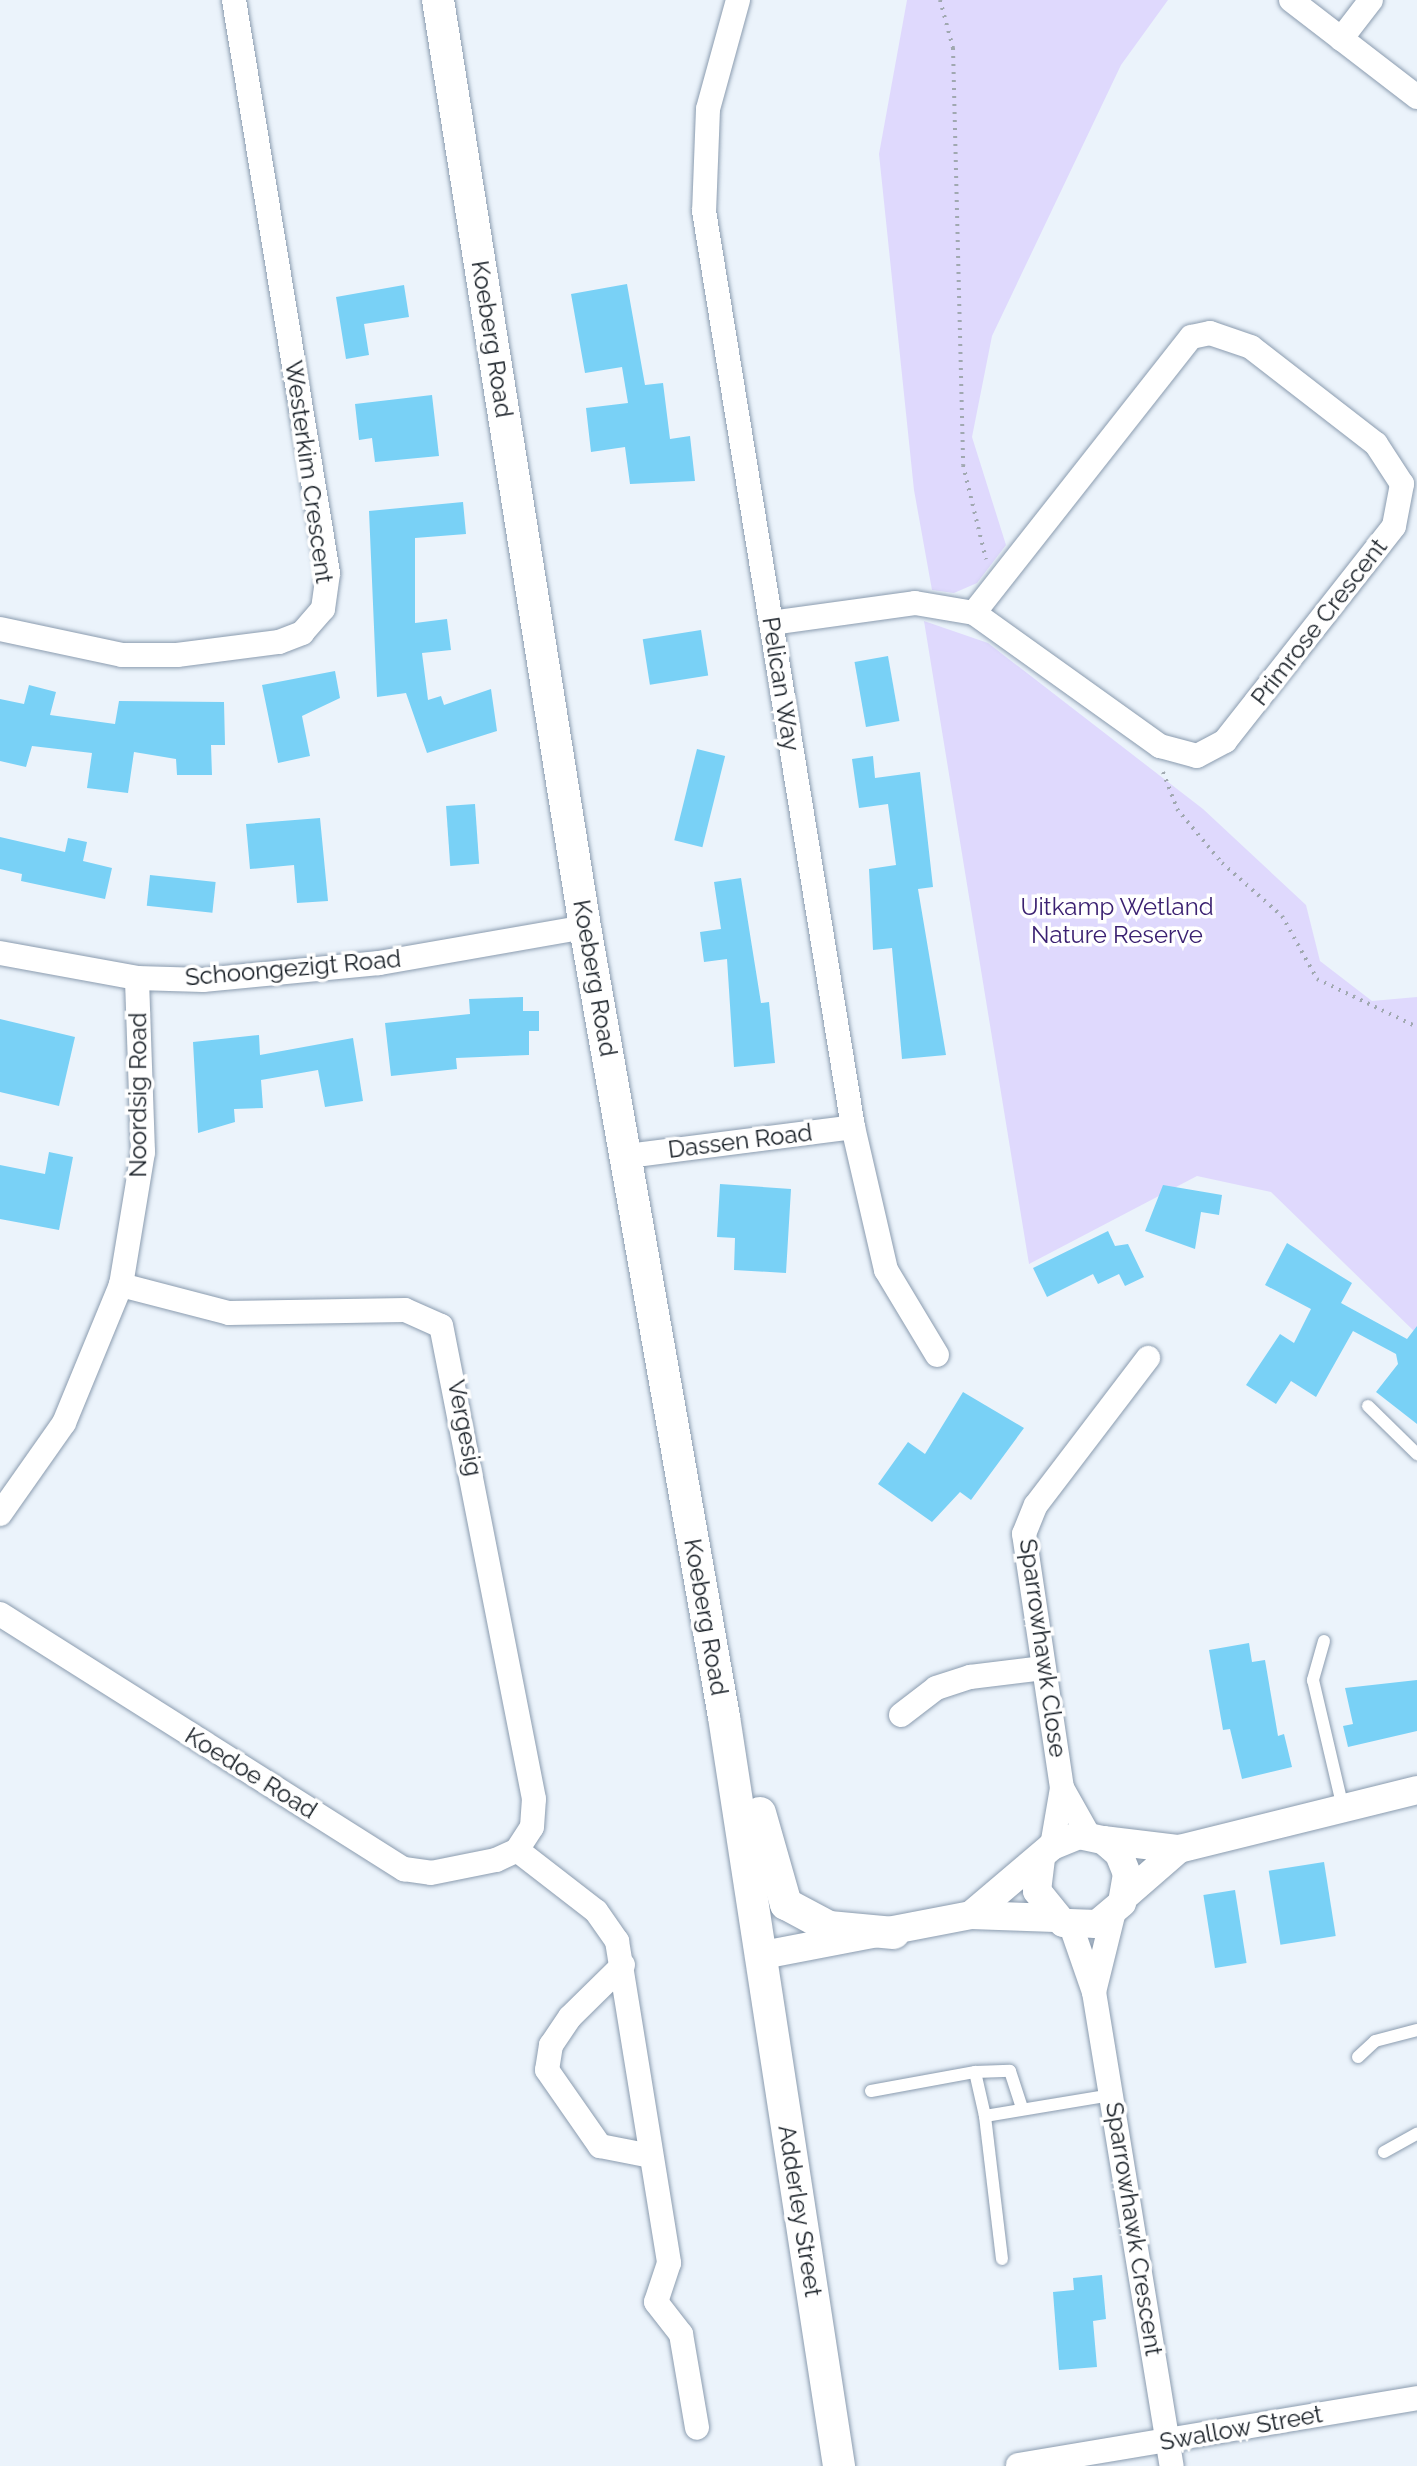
<!DOCTYPE html>
<style>
body{margin:0}
#map{position:relative;width:1417px;height:2466px;overflow:hidden;background:#ebf3fb;font-family:Raleway,sans-serif}
div>[style]{position:absolute}
.green>*{inset:0;background:#dfd9fd}
.building>*{inset:0;background:#79d1f6;transform-origin:0 0}
.path>*{height:4px;margin-top:-2px;transform-origin:0;background:repeating-linear-gradient(90deg,#a0a8b0 0 2px,transparent 0 8px)}
.roads{filter:drop-shadow(0 0 2px #8b9caf) drop-shadow(0 0 2px #8b9caf)}
.service>*{height:12px;margin:-6px;padding:0 6px;transform-origin:6px;border-radius:6px;background:#fff}
.minor>*{height:24px;margin:-12px;padding:0 12px;transform-origin:12px;border-radius:12px;background:#fff}
.tertiary>*{height:28px;margin:-14px;padding:0 14px;transform-origin:14px;border-radius:14px;background:#fff}
.secondary>*{height:32px;margin:-16px;padding:0 16px;transform-origin:16px;border-radius:16px;background:#fff}
span{translate:-50% -50%;white-space:nowrap;text-align:center;line-height:1.15;-webkit-text-stroke:7px #fff;paint-order:stroke}
.street-label{font-size:24px;color:#171e25}
.park-label{font-size:24px;color:#3b2171}
</style>
<div id="map">
<div class="green">
<div style="clip-path:polygon(907px 0,1168px 0,1121px 65px,992px 336px,972px 437px,1006px 545px,977px 583px,954px 593px,932px 590px,914px 490px,879px 154px)"></div>
<div style="clip-path:polygon(924px 621px,988px 643px,1203px 809px,1306px 905px,1320px 961px,1372px 1001px,1417px 997px,1417px 1334px,1271px 1192px,1197px 1176px,1029px 1264px)"></div>
</div>
<div class="building">
<div style="clip-path:polygon(627px 284px,645px 385px,663px 383px,670px 439px,690px 436px,695px 481px,630px 484px,625px 447px,591px 452px,586px 408px,628px 403px,622px 367px,585px 373px,571px 294px)"></div>
<div style="clip-path:polygon(404px 285px,409px 317px,364px 324px,369px 355px,346px 359px,336px 297px)"></div>
<div style="clip-path:polygon(432px 395px,439px 456px,375px 462px,372px 438px,359px 440px,355px 404px)"></div>
<div style="clip-path:polygon(463px 502px,466px 534px,415px 538px,415px 623px,447px 619px,451px 650px,422px 653px,428px 700px,441px 696px,444px 705px,491px 689px,497px 731px,427px 753px,406px 693px,377px 697px,369px 511px)"></div>
<div style="left:701px;top:630px;width:46px;height:59px;rotate:81deg"></div>
<div style="left:888px;top:656px;width:66px;height:34px;rotate:80deg"></div>
<div style="clip-path:polygon(335px 671px,340px 698px,302px 716px,310px 756px,278px 763px,262px 685px)"></div>
<div style="clip-path:polygon(29px 685px,56px 692px,50px 715px,115px 724px,119px 701px,224px 702px,225px 745px,211px 745px,212px 775px,177px 775px,176px 759px,134px 752px,128px 793px,87px 788px,92px 753px,32px 746px,26px 767px,0 761px,0 699px,24px 704px)"></div>
<div style="left:697px;top:749px;width:29px;height:94px;rotate:14deg"></div>
<div style="clip-path:polygon(873px 756px,875px 778px,920px 772px,933px 887px,918px 889px,946px 1055px,902px 1059px,892px 948px,873px 950px,869px 869px,896px 865px,888px 804px,859px 808px,852px 759px)"></div>
<div style="left:475px;top:804px;width:60px;height:29px;rotate:86deg"></div>
<div style="clip-path:polygon(320px 818px,328px 901px,297px 903px,294px 865px,250px 869px,246px 824px)"></div>
<div style="clip-path:polygon(0 837px,65px 852px,68px 838px,87px 842px,83px 861px,112px 868px,105px 899px,21px 881px,22px 874px,0 869px)"></div>
<div style="left:150px;top:875px;width:66px;height:31px;rotate:6deg"></div>
<div style="clip-path:polygon(741px 878px,761px 1003px,769px 1002px,775px 1063px,734px 1067px,727px 959px,704px 962px,700px 932px,721px 929px,714px 882px)"></div>
<div style="clip-path:polygon(523px 997px,523px 1011px,539px 1011px,539px 1031px,529px 1031px,529px 1055px,456px 1058px,457px 1069px,391px 1076px,385px 1023px,470px 1014px,469px 999px)"></div>
<div style="clip-path:polygon(0 1019px,75px 1037px,59px 1106px,0 1092px)"></div>
<div style="clip-path:polygon(259px 1035px,260px 1055px,353px 1038px,363px 1101px,325px 1107px,318px 1070px,261px 1080px,263px 1108px,234px 1109px,235px 1122px,198px 1133px,193px 1042px)"></div>
<div style="clip-path:polygon(49px 1152px,73px 1157px,59px 1230px,0 1219px,0 1165px,45px 1174px)"></div>
<div style="clip-path:polygon(720px 1184px,791px 1189px,786px 1273px,734px 1270px,735px 1238px,717px 1237px)"></div>
<div style="clip-path:polygon(1163px 1185px,1222px 1195px,1219px 1215px,1201px 1212px,1195px 1249px,1145px 1231px)"></div>
<div style="clip-path:polygon(1108px 1231px,1115px 1246px,1128px 1244px,1144px 1277px,1125px 1286px,1119px 1274px,1098px 1284px,1093px 1274px,1047px 1297px,1033px 1268px)"></div>
<div style="clip-path:polygon(1287px 1243px,1352px 1283px,1341px 1303px,1407px 1339px,1417px 1326px,1417px 1424px,1376px 1392px,1398px 1364px,1396px 1354px,1353px 1331px,1316px 1397px,1291px 1381px,1276px 1404px,1246px 1385px,1280px 1334px,1294px 1343px,1311px 1309px,1265px 1285px)"></div>
<div style="clip-path:polygon(963px 1392px,1024px 1428px,971px 1500px,960px 1492px,932px 1522px,878px 1484px,908px 1442px,925px 1454px)"></div>
<div style="clip-path:polygon(1249px 1643px,1252px 1662px,1265px 1660px,1278px 1736px,1284px 1734px,1292px 1767px,1242px 1779px,1230px 1729px,1223px 1730px,1209px 1650px)"></div>
<div style="clip-path:polygon(1417px 1680px,1417px 1731px,1348px 1747px,1343px 1726px,1353px 1724px,1345px 1688px)"></div>
<div style="left:1324px;top:1862px;width:75px;height:56px;rotate:81deg"></div>
<div style="left:1235px;top:1890px;width:74px;height:32px;rotate:81deg"></div>
<div style="clip-path:polygon(1102px 2275px,1106px 2319px,1093px 2321px,1097px 2367px,1059px 2370px,1053px 2292px,1074px 2290px,1073px 2278px)"></div>
</div>
<div class="path">
<div style="left:940px;top:0;width:50px;rotate:74.8deg"></div>
<div style="left:953px;top:48px;width:417px;rotate:88.6deg"></div>
<div style="left:963px;top:465px;width:97px;rotate:76.3deg"></div>
<div style="left:1163px;top:772px;width:40px;rotate:69deg"></div>
<div style="left:1177px;top:809px;width:70px;rotate:50.2deg"></div>
<div style="left:1222px;top:863px;width:80px;rotate:41.5deg"></div>
<div style="left:1282px;top:916px;width:72px;rotate:60.9deg"></div>
<div style="left:1317px;top:979px;width:111px;rotate:25.6deg"></div>
</div>
<div class="roads">
<div class="service">
<div style="left:1368px;top:1406px;width:69px;rotate:44.4deg"></div>
<div style="left:1324px;top:1641px;width:41px;rotate:105.8deg"></div>
<div style="left:1313px;top:1680px;width:131px;rotate:76.8deg"></div>
<div style="left:1358px;top:2057px;width:23px;rotate:-43deg"></div>
<div style="left:1375px;top:2041px;width:43px;rotate:-14.7deg"></div>
<div style="left:975px;top:2072px;width:35px;rotate:-2deg"></div>
<div style="left:1010px;top:2071px;width:39px;rotate:72deg"></div>
<div style="left:871px;top:2091px;width:106px;rotate:-10.4deg"></div>
<div style="left:975px;top:2072px;width:45px;rotate:77.2deg"></div>
<div style="left:1384px;top:2152px;width:38px;rotate:-29deg"></div>
<div style="left:1002px;top:2259px;width:144px;rotate:-96.8deg"></div>
<div style="left:985px;top:2116px;width:129px;rotate:-9.4deg"></div>
</div>
<div class="minor">
<div style="left:738px;top:0;width:113px;rotate:105.4deg"></div>
<div style="left:708px;top:109px;width:102px;rotate:92.2deg"></div>
<div style="left:704px;top:211px;width:928px;rotate:80.76deg"></div>
<div style="left:853px;top:1127px;width:147px;rotate:77deg"></div>
<div style="left:886px;top:1270px;width:99px;rotate:59deg"></div>
<div style="left:1291px;top:0;width:159px;rotate:37.6deg"></div>
<div style="left:1341px;top:39px;width:49px;rotate:-52.4deg"></div>
<div style="left:771px;top:623px;width:145px;rotate:-7.9deg"></div>
<div style="left:915px;top:603px;width:60px;rotate:9.6deg"></div>
<div style="left:974px;top:613px;width:229px;rotate:35.6deg"></div>
<div style="left:1160px;top:746px;width:38px;rotate:15deg"></div>
<div style="left:1197px;top:756px;width:32px;rotate:-28deg"></div>
<div style="left:1225px;top:741px;width:273px;rotate:-51.8deg"></div>
<div style="left:1394px;top:526px;width:43px;rotate:-79.2deg"></div>
<div style="left:1402px;top:484px;width:48px;rotate:-123deg"></div>
<div style="left:1376px;top:444px;width:158px;rotate:-142.2deg"></div>
<div style="left:1251px;top:347px;width:43px;rotate:-161.1deg"></div>
<div style="left:1210px;top:333px;width:19px;rotate:168deg"></div>
<div style="left:1191px;top:337px;width:351px;rotate:128.2deg"></div>
<div style="left:0;top:629px;width:125px;rotate:12deg"></div>
<div style="left:122px;top:655px;width:55px"></div>
<div style="left:177px;top:655px;width:103px;rotate:-7.3deg"></div>
<div style="left:279px;top:642px;width:25px;rotate:-21deg"></div>
<div style="left:302px;top:633px;width:32px;rotate:-49deg"></div>
<div style="left:323px;top:609px;width:36px;rotate:-82deg"></div>
<div style="left:328px;top:573px;width:581px;rotate:-99.32deg"></div>
<div style="left:0;top:953px;width:139px;rotate:10.3deg"></div>
<div style="left:137px;top:978px;width:66px;rotate:1.7deg"></div>
<div style="left:203px;top:980px;width:177px;rotate:-5.5deg"></div>
<div style="left:379px;top:963px;width:209px;rotate:-9.9deg"></div>
<div style="left:628px;top:1156px;width:227px;rotate:-7.3deg"></div>
<div style="left:0;top:1514px;width:111px;rotate:-54.9deg"></div>
<div style="left:64px;top:1423px;width:149px;rotate:-67.6deg"></div>
<div style="left:121px;top:1285px;width:135px;rotate:-80.6deg"></div>
<div style="left:143px;top:1152px;width:174px;rotate:-92deg"></div>
<div style="left:0;top:1614px;width:478px;rotate:32.3deg"></div>
<div style="left:404px;top:1869px;width:27px;rotate:8deg"></div>
<div style="left:431px;top:1873px;width:66px;rotate:-11.3deg"></div>
<div style="left:496px;top:1860px;width:23px;rotate:-25deg"></div>
<div style="left:517px;top:1850px;width:27px;rotate:-57deg"></div>
<div style="left:532px;top:1827px;width:28px;rotate:-86deg"></div>
<div style="left:534px;top:1799px;width:482px;rotate:-101.1deg"></div>
<div style="left:441px;top:1326px;width:39px;rotate:-156deg"></div>
<div style="left:405px;top:1310px;width:176px;rotate:179deg"></div>
<div style="left:229px;top:1313px;width:112px;rotate:-165.5deg"></div>
<div style="left:901px;top:1715px;width:44px;rotate:-37.6deg"></div>
<div style="left:936px;top:1688px;width:36px;rotate:-18deg"></div>
<div style="left:970px;top:1677px;width:74px;rotate:-7deg"></div>
<div style="left:1062px;top:1788px;width:55px;rotate:60.6deg"></div>
<div style="left:1052px;top:1846px;width:59px;rotate:-80.2deg"></div>
<div style="left:1062px;top:1788px;width:257px;rotate:-98.5deg"></div>
<div style="left:1024px;top:1534px;width:31px;rotate:-68deg"></div>
<div style="left:1036px;top:1505px;width:185px;rotate:-52.7deg"></div>
<div style="left:517px;top:1850px;width:100px;rotate:37.7deg"></div>
<div style="left:596px;top:1911px;width:37px;rotate:55deg"></div>
<div style="left:617px;top:1941px;width:326px;rotate:80.8deg"></div>
<div style="left:669px;top:2263px;width:41px;rotate:108.4deg"></div>
<div style="left:656px;top:2302px;width:41px;rotate:52deg"></div>
<div style="left:681px;top:2334px;width:95px;rotate:80.3deg"></div>
<div style="left:1071px;top:1926px;width:70px;rotate:70.8deg"></div>
<div style="left:1094px;top:1992px;width:480px;rotate:80.7deg"></div>
<div style="left:623px;top:1965px;width:74px;rotate:135.5deg"></div>
<div style="left:570px;top:2017px;width:34px;rotate:124deg"></div>
<div style="left:551px;top:2045px;width:25px;rotate:99deg"></div>
<div style="left:547px;top:2070px;width:93px;rotate:55.1deg"></div>
<div style="left:600px;top:2146px;width:52px;rotate:11.1deg"></div>
<div style="left:1094px;top:1992px;width:79px;rotate:-76.1deg"></div>
<div style="left:1018px;top:2465px;width:405px;rotate:-9.5deg"></div>
</div>
<div class="tertiary">
<div style="left:1103px;top:1840px;width:77px;rotate:6.8deg"></div>
<div style="left:1179px;top:1849px;width:245px;rotate:-13.9deg"></div>
<div style="left:1125px;top:1896px;width:72px;rotate:-41deg"></div>
<div style="left:971px;top:1915px;width:106px;rotate:-40.4deg"></div>
<div style="left:1052px;top:1846px;width:29px;rotate:-22deg"></div>
<div style="left:1079px;top:1835px;width:25px;rotate:12deg"></div>
<div style="left:1103px;top:1840px;width:21px;rotate:41deg"></div>
<div style="left:1119px;top:1854px;width:22px;rotate:68deg"></div>
<div style="left:1127px;top:1874px;width:29px;rotate:100deg"></div>
<div style="left:1122px;top:1903px;width:33px;rotate:140deg"></div>
<div style="left:1097px;top:1924px;width:34px;rotate:-178deg"></div>
<div style="left:1063px;top:1923px;width:41px;rotate:-129.1deg"></div>
<div style="left:1037px;top:1891px;width:31px;rotate:-83deg"></div>
<div style="left:763px;top:1955px;width:212px;rotate:-10.9deg"></div>
<div style="left:971px;top:1915px;width:84px;rotate:2deg"></div>
</div>
<div class="secondary">
<div style="left:438px;top:0;width:939px;rotate:80.99deg"></div>
<div style="left:585px;top:927px;width:802px;rotate:80.02deg"></div>
<div style="left:724px;top:1717px;width:758px;rotate:81.27deg"></div>
<div style="left:760px;top:1813px;width:95px;rotate:74.1deg"></div>
<div style="left:786px;top:1904px;width:49px;rotate:28.1deg"></div>
<div style="left:829px;top:1927px;width:65px;rotate:5.3deg"></div>
</div>
</div>
<div class="street-label">
<span style="left:492px;top:339px;rotate:81deg">Koeberg Road</span>
<span style="left:309px;top:472px;rotate:82deg">Westerkim Crescent</span>
<span style="left:1319px;top:622px;rotate:-52deg">Primrose Crescent</span>
<span style="left:781px;top:684px;rotate:81deg">Pelican Way</span>
<span style="left:293px;top:968px;rotate:-5deg">Schoongezigt Road</span>
<span style="left:595px;top:978px;rotate:80deg">Koeberg Road</span>
<span style="left:138px;top:1095px;rotate:-90deg">Noordsig Road</span>
<span style="left:740px;top:1141px;rotate:-7deg">Dassen Road</span>
<span style="left:465px;top:1428px;rotate:79deg">Vergesig</span>
<span style="left:706px;top:1617px;rotate:80deg">Koeberg Road</span>
<span style="left:1043px;top:1648px;rotate:82deg">Sparrowhawk Close</span>
<span style="left:251px;top:1773px;rotate:32deg">Koedoe Road</span>
<span style="left:800px;top:2211px;rotate:81deg">Adderley Street</span>
<span style="left:1134px;top:2229px;rotate:81deg">Sparrowhawk Crescent</span>
<span style="left:1241px;top:2428px;rotate:-10deg">Swallow Street</span>
</div>
<div class="park-label">
<span style="left:1117px;top:921px">Uitkamp Wetland<br>Nature Reserve</span>
</div>
</div>
